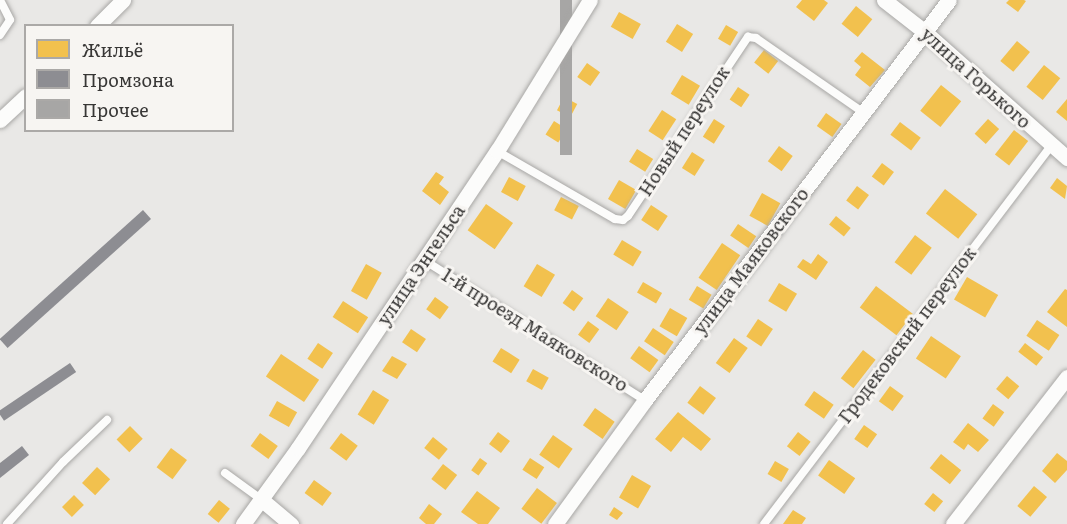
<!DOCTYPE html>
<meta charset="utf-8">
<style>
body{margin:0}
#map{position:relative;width:1067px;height:524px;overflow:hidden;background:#e9e8e6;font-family:Literata,serif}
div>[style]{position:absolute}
.homes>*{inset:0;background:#f2c14e;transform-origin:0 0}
.industry>*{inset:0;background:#8d8d92;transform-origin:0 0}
.building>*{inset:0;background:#a7a6a5;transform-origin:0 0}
.roads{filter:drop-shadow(0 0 2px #a8a7a5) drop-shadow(0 0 2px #a8a7a5)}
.service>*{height:8px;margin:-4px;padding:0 4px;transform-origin:4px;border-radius:4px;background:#fcfcfb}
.minor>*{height:15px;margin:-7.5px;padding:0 7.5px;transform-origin:7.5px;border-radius:7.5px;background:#fcfcfb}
span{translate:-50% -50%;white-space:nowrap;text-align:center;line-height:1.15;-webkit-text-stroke:6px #f7f5f2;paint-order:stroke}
.street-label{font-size:18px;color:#383736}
.legend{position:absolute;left:24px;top:24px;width:210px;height:108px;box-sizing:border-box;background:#f7f5f2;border:2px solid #aba9a7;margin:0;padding:8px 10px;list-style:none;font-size:18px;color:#383736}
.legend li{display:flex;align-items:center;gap:12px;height:30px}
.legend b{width:30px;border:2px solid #aba9a7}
</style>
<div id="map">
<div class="homes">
<div style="clip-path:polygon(802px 0,824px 0,828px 3px,814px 21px,796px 7px)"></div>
<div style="clip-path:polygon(1009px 0,1024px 0,1026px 1px,1018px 12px,1006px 3px)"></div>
<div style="left:856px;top:6px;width:21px;height:23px;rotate:39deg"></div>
<div style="left:619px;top:12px;width:25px;height:17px;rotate:29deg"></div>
<div style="left:677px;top:24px;width:19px;height:21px;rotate:32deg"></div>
<div style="left:726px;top:25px;width:14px;height:16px;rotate:30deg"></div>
<div style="left:1017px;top:41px;width:17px;height:26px;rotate:40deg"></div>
<div style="left:764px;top:50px;width:18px;height:16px;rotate:38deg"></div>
<div style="clip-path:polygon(862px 52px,885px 70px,870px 87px,855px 75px,861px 67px,854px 61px)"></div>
<div style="left:587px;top:63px;width:16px;height:17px;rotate:35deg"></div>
<div style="left:1044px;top:65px;width:21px;height:28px;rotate:39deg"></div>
<div style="left:682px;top:75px;width:21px;height:22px;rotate:31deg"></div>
<div style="left:941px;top:85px;width:26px;height:33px;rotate:39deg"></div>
<div style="left:738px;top:87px;width:14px;height:15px;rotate:34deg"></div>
<div style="left:564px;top:97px;width:15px;height:15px;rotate:28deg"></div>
<div style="clip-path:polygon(1067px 99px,1067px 121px,1056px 112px)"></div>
<div style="left:662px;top:110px;width:17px;height:25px;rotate:33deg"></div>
<div style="left:826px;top:113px;width:19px;height:16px;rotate:35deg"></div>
<div style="left:714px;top:119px;width:13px;height:21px;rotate:32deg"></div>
<div style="left:988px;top:119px;width:15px;height:20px;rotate:42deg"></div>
<div style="left:554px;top:121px;width:15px;height:16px;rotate:32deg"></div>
<div style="left:900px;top:122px;width:26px;height:16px;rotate:37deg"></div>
<div style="left:1014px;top:130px;width:18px;height:31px;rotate:38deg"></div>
<div style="left:779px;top:146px;width:17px;height:19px;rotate:36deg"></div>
<div style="left:637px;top:149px;width:19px;height:15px;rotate:32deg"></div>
<div style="left:692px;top:152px;width:15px;height:19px;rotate:32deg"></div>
<div style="left:882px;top:163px;width:15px;height:17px;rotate:37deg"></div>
<div style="clip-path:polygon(436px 172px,444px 177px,439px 184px,449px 192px,440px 205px,422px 191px)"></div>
<div style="left:509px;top:177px;width:19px;height:17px;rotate:28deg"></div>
<div style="clip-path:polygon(1057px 178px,1067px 186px,1065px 199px,1050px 188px)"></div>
<div style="left:619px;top:180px;width:20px;height:22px;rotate:30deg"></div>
<div style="left:857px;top:186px;width:15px;height:18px;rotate:37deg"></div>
<div style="left:945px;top:189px;width:41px;height:31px;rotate:38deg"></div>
<div style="left:762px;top:193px;width:21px;height:26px;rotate:29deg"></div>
<div style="left:561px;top:197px;width:20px;height:15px;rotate:27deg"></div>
<div style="left:486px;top:204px;width:33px;height:32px;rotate:35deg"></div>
<div style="left:651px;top:205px;width:20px;height:18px;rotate:33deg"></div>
<div style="left:836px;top:216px;width:19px;height:11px;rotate:39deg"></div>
<div style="left:738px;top:224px;width:22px;height:14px;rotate:34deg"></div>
<div style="left:915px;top:235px;width:21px;height:34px;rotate:37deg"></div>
<div style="left:622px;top:240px;width:23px;height:17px;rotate:31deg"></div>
<div style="left:722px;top:243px;width:22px;height:42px;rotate:34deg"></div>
<div style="clip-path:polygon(818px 254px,828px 262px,816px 280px,797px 267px,803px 259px,811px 264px)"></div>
<div style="left:366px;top:264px;width:18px;height:31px;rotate:29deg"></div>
<div style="left:537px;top:264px;width:21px;height:26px;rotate:31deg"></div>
<div style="left:967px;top:277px;width:36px;height:26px;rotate:30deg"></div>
<div style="left:643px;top:282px;width:22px;height:12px;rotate:30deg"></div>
<div style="left:779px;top:283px;width:21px;height:21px;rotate:31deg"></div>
<div style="left:697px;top:286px;width:17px;height:16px;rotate:31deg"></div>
<div style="left:876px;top:286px;width:46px;height:27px;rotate:37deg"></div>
<div style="clip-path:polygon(1065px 289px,1067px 290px,1067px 327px,1047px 312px)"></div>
<div style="left:572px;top:290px;width:14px;height:16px;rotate:36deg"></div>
<div style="left:435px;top:297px;width:17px;height:15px;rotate:36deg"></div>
<div style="left:608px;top:298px;width:25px;height:22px;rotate:34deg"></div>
<div style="left:343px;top:301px;width:30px;height:19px;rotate:33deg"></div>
<div style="left:670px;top:308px;width:20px;height:21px;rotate:30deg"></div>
<div style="left:758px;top:319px;width:18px;height:21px;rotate:34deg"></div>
<div style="left:1037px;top:320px;width:27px;height:19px;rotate:34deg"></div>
<div style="left:588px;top:321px;width:14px;height:17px;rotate:36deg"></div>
<div style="left:653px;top:328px;width:25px;height:16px;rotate:34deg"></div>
<div style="left:411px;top:329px;width:18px;height:16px;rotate:34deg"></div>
<div style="left:931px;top:336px;width:36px;height:27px;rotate:34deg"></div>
<div style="left:734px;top:338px;width:17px;height:31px;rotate:36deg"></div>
<div style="left:318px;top:343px;width:18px;height:19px;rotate:34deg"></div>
<div style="left:1025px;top:343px;width:23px;height:11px;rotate:38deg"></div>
<div style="left:639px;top:346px;width:24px;height:15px;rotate:36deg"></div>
<div style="left:501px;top:348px;width:22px;height:16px;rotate:32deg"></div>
<div style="left:863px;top:350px;width:16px;height:36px;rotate:38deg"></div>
<div style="left:281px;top:354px;width:46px;height:27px;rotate:34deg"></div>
<div style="clip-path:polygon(392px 356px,407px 364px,397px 379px,382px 371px)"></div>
<div style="left:533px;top:369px;width:18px;height:14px;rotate:29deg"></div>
<div style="left:1007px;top:376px;width:16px;height:17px;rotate:40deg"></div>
<div style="left:700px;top:386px;width:20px;height:21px;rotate:37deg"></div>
<div style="left:890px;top:386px;width:17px;height:19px;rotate:36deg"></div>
<div style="left:373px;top:390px;width:19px;height:29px;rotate:32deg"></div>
<div style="left:814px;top:391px;width:24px;height:17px;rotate:35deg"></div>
<div style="left:277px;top:401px;width:23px;height:17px;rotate:29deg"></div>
<div style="left:993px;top:404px;width:14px;height:18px;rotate:36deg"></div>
<div style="left:595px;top:408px;width:24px;height:21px;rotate:35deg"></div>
<div style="clip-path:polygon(678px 412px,711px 439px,701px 451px,683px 437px,671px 452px,655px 439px)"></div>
<div style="clip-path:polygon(968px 423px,989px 440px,978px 452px,968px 444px,964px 450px,953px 442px)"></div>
<div style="left:864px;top:425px;width:16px;height:17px;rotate:35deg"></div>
<div style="left:130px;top:426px;width:18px;height:19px;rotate:45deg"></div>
<div style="left:498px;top:432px;width:15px;height:15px;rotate:37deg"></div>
<div style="left:798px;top:432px;width:16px;height:18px;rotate:38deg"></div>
<div style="left:260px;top:433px;width:22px;height:16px;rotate:36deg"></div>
<div style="left:341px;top:433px;width:21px;height:19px;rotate:37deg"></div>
<div style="left:553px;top:435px;width:24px;height:24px;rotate:35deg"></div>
<div style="left:433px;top:437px;width:19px;height:14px;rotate:39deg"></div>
<div style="left:171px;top:448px;width:20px;height:24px;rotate:37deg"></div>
<div style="clip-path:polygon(1057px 453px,1067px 461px,1067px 470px,1055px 483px,1042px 471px)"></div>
<div style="left:941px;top:454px;width:26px;height:18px;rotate:39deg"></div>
<div style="left:480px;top:458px;width:9px;height:15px;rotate:36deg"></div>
<div style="left:530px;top:458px;width:17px;height:14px;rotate:33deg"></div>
<div style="left:829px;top:460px;width:32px;height:19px;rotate:35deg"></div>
<div style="left:775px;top:461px;width:16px;height:15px;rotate:30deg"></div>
<div style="left:443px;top:464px;width:18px;height:19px;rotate:38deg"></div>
<div style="left:97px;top:467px;width:18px;height:22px;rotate:43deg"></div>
<div style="left:632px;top:475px;width:22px;height:26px;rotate:30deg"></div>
<div style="left:314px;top:480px;width:22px;height:16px;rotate:36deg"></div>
<div style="left:1034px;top:486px;width:17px;height:26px;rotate:40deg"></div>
<div style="left:537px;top:488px;width:25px;height:26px;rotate:37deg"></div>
<div style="clip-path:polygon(477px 491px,500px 508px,488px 524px,478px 524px,461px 512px)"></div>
<div style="left:933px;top:493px;width:13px;height:14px;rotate:39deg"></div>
<div style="left:74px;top:495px;width:14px;height:17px;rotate:45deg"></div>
<div style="left:219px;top:500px;width:14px;height:18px;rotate:39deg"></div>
<div style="clip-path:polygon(429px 504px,442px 514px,434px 524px,426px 524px,419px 518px)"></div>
<div style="clip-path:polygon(614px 507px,623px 513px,617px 520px,609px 515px)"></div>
<div style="clip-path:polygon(793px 510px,806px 518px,802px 524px,783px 524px)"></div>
</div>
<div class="industry">
<div style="left:143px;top:210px;width:12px;height:193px;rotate:48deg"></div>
<div style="left:70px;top:363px;width:11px;height:87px;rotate:56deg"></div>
<div style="clip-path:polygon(22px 446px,29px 455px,0 478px,0 463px)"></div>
</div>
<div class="building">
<div style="left:560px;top:0;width:12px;height:155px"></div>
</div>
<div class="roads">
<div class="service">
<div style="left:0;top:0;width:22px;rotate:63deg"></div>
<div style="left:10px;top:20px;width:18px;rotate:124deg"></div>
<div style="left:497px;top:151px;width:136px;rotate:30deg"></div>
<div style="left:615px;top:219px;width:8px;rotate:7deg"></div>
<div style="left:623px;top:220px;width:6px;rotate:-39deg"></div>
<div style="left:628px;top:216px;width:216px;rotate:-56.2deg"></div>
<div style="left:748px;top:37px;width:8px;rotate:7deg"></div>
<div style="left:756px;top:38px;width:131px;rotate:34.8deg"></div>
<div style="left:424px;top:260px;width:262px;rotate:32.4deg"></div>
<div style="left:225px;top:473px;width:46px;rotate:36.1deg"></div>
<div style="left:7px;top:524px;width:84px;rotate:-47.9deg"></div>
<div style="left:63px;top:462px;width:61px;rotate:-43.7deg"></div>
<div style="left:764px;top:524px;width:475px;rotate:-52.8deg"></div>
</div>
<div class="minor">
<div style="left:884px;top:0;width:52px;rotate:38deg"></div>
<div style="left:925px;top:32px;width:190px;rotate:41.6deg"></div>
<div style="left:97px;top:26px;width:37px;rotate:-45deg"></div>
<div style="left:0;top:120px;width:35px;rotate:-43deg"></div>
<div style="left:262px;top:500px;width:38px;rotate:40deg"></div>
<div style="left:243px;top:524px;width:94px;rotate:-54.1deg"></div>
<div style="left:298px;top:448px;width:358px;rotate:-56.2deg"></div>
<div style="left:497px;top:151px;width:177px;rotate:-58.4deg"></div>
<div style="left:555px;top:524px;width:153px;rotate:-54deg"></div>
<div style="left:645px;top:400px;width:502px;rotate:-52.77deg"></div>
<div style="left:953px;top:524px;width:186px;rotate:-52.2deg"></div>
</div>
</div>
<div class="street-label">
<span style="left:976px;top:78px;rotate:42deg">улица Горького</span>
<span style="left:684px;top:131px;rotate:-57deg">Новый переулок</span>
<span style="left:751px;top:261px;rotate:-53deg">улица Маяковского</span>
<span style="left:421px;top:265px;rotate:-56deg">улица Энгельса</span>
<span style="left:535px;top:330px;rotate:32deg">1-й проезд Маяковского</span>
<span style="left:907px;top:335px;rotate:-53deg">Гродековский переулок</span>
</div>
<ul class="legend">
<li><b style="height:16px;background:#f2c14e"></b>Жильё</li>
<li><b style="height:16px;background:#8d8d92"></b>Промзона</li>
<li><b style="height:16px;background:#a7a6a5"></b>Прочее</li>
</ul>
</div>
